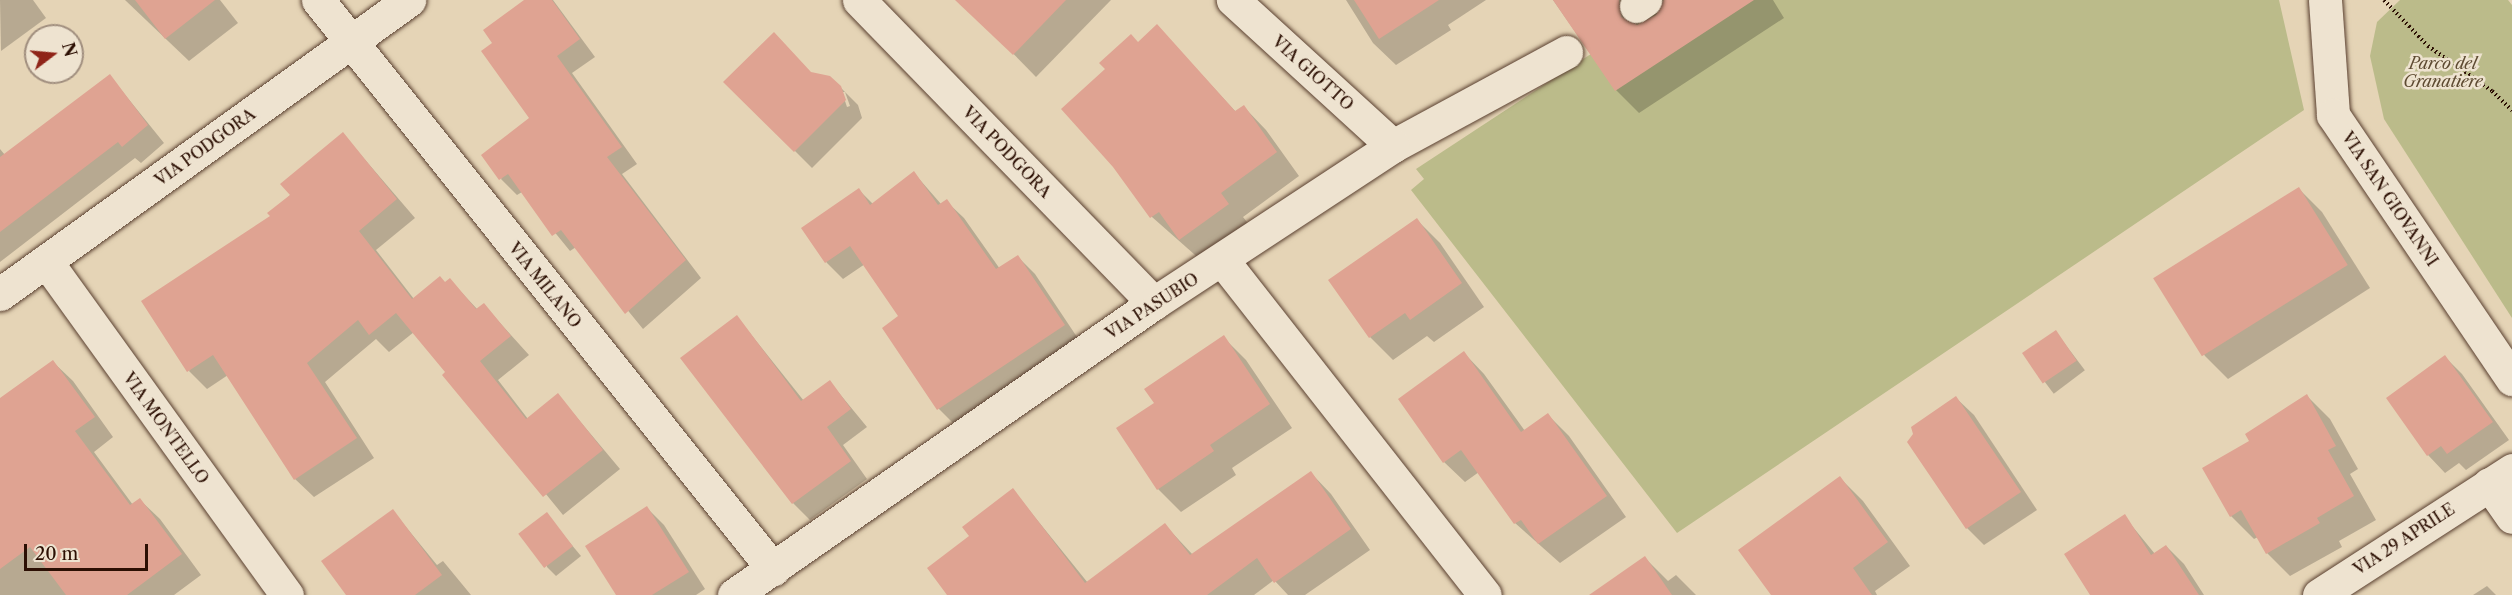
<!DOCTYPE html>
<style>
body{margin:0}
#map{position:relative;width:2512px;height:595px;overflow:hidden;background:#e5d4b6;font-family:"Libre Caslon Text",serif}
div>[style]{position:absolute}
.green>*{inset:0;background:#bbbb8a}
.shadow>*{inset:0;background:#0003;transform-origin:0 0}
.building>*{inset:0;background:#dfa392;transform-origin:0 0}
.path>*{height:4px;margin-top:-2px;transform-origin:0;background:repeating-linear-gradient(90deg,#2c0f03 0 1.5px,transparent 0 4.5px)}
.roads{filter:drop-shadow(0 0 2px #5a4030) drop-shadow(0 0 2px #5a4030)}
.minor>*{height:33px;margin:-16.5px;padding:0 16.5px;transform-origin:16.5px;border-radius:16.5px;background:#eee3d0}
span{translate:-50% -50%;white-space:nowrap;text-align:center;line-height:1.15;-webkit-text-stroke:5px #eee3d0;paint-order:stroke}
.park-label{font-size:16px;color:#5e4b32;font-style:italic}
.street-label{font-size:16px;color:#2c0f03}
.north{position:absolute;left:24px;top:24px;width:60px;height:60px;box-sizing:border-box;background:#eee3d0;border:2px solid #a08e7e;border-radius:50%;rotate:74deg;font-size:16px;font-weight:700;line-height:24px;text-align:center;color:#2c0f03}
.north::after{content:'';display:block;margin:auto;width:21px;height:27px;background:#8f2418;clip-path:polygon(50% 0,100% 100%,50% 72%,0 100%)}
.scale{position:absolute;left:24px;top:544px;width:124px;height:27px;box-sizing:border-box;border:3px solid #2c0f03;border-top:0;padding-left:8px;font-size:18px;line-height:21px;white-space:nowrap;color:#2c0f03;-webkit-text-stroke:4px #eee3d0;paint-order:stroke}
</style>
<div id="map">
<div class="green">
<div style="clip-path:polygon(1673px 0,2279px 0,2304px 110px,1677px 533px,1411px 190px,1424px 179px,1416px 169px)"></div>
<div style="clip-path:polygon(2400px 0,2508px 0,2512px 5px,2512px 318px,2384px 119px,2370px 56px,2377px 22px)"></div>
</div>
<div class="shadow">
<div style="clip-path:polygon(0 0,33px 0,46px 18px,1px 51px)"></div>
<div style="clip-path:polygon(125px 0,220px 0,238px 23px,189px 61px)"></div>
<div style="clip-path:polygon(527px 0,553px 0,595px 57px,572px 73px,637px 164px,622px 174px,701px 278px,643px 329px,576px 247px,570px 251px,522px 192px,517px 195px,501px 179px,531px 118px,495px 43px)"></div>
<div style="clip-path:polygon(961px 0,1111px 0,1036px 77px)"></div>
<div style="clip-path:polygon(1346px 0,1486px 0,1448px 25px,1451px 30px,1396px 65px,1373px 43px)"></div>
<div style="clip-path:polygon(evenodd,1553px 0,1773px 0,1784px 18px,1639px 113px,1616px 90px,1553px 0,1660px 9px,1646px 23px,1637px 24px,1660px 9px)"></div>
<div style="clip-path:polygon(1157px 26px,1236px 112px,1244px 107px,1266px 130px,1299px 176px,1243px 217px,1251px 227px,1203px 262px,1152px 217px,1138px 43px)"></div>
<div style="clip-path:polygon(evenodd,812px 74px,840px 87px,858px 105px,862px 118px,812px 168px,726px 82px,812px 74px,842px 92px,845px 92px,850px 106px,847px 107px,842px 92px)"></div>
<div style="clip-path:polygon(110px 76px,164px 143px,141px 163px,135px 158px,0 262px,0 149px,5px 155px)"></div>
<div style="clip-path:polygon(343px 134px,415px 218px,376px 250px,414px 299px,450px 280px,478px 310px,484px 305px,529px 355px,498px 380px,528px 419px,558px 395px,620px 469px,563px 515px,414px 332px,389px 352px,376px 339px,325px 382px,374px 458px,314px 497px,295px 479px,228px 375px,207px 389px,189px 371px,272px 216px)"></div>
<div style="clip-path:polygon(914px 173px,941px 204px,946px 201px,964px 218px,1000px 269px,1018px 257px,1035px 274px,1081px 343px,956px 426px,939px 409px,901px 317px,865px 264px,843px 279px,827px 263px,855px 240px,827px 263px,803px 228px,859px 190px,873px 204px)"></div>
<div style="clip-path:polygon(2299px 189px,2322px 212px,2370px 288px,2228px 379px,2205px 356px,2157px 281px)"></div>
<div style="clip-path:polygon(1417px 220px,1440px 243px,1484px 307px,1434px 342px,1427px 336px,1393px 360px,1370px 337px)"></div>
<div style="clip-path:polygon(737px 317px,804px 401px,830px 382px,867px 427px,843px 445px,867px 479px,810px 520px,793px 503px)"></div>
<div style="left:2056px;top:332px;width:48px;height:39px;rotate:53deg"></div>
<div style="clip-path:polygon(1223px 337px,1246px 360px,1292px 428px,1232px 468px,1236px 475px,1181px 512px,1158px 489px,1156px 403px)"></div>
<div style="clip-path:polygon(1464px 353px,1484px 374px,1525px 431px,1548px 415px,1569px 436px,1626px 517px,1560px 563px,1515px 523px,1479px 472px,1465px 482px,1444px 462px)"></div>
<div style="clip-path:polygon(2445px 357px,2462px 374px,2509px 440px,2466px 470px,2459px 463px,2445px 473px,2428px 455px,2388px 398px)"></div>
<div style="clip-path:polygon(53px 362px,73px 381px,113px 437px,94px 452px,133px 505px,140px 500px,160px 519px,201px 575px,174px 595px,0 595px,0 400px)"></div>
<div style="clip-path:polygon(2307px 396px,2330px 419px,2358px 469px,2350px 474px,2376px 520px,2339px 541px,2342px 547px,2290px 576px,2267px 553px,2258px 537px,2254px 539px,2231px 516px,2204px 468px,2251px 441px)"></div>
<div style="clip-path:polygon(1956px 398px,1974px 415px,2037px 510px,1984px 545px,1967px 528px)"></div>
<div style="clip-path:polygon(1311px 473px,1331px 494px,1370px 550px,1305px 595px,1288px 595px,1274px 580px,1254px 595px,949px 595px,972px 537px,1013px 490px,1088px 583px,1165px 525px,1193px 555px)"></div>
<div style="clip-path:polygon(1840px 478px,1863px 501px,1910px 566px,1875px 591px,1877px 595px,1773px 595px)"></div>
<div style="clip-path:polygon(647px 508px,664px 525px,705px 589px,696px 595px,618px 595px)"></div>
<div style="clip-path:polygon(393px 511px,437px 565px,443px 561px,471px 595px,347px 595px)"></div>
<div style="clip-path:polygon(546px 514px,581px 556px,556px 576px,547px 567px)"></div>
<div style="clip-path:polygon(2124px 516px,2155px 554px,2166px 546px,2184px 564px,2204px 595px,2092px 595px)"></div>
<div style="clip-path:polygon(1645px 558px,1668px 581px,1676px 575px,1696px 595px,1592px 595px)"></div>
<div style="clip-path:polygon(2487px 586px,2496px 595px,2473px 595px)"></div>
</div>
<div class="building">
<div style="clip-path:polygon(135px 0,215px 0,165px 39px)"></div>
<div style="clip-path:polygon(524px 0,552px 0,580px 39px,557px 56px,622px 147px,607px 157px,686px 260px,625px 314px,561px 230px,552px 236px,508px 174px,499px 180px,481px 155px,529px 118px,481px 51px,492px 43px,483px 30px)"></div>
<div style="clip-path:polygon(955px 0,1066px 0,1013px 55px)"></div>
<div style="clip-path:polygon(1354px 0,1439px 0,1379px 39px)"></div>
<div style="clip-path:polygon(1553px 0,1619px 0,1621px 17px,1637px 25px,1656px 15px,1664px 0,1754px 0,1615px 91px)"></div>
<div style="clip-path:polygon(1157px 24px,1235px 111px,1244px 105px,1277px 152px,1221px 193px,1229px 204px,1179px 240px,1159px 212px,1150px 218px,1113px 167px,1061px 109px,1105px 69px,1099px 63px,1131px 34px,1138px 42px)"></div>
<div style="clip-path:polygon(774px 32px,811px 72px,830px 76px,841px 86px,846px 100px,794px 152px,723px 82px)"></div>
<div style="clip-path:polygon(110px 74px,148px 125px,122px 147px,118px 142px,0 232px,0 157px)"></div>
<div style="clip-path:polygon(343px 132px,397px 199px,359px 231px,412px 299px,440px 276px,445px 282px,450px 278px,476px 309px,484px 303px,511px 336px,480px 361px,526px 419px,558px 393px,603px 450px,543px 497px,442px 375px,445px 372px,396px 313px,369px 335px,358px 320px,307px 363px,357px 438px,294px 480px,213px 355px,187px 372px,141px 301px,270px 216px,267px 213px,290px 195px,280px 184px)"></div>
<div style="clip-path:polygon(914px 171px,938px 205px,947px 199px,996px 269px,1018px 255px,1065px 325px,937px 410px,882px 328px,898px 316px,850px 246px,825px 263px,801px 228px,859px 188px,870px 205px)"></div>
<div style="left:2299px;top:187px;width:92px;height:172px;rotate:58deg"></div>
<div style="clip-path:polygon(1417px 218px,1462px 283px,1410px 320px,1405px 313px,1369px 338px,1328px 280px)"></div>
<div style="clip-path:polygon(737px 315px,801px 401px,830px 380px,851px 409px,827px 427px,851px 461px,792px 504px,680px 358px)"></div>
<div style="left:2056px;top:330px;width:37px;height:41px;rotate:56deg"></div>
<div style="clip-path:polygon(1224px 335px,1270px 404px,1210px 445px,1214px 451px,1157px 490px,1116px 428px,1154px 403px,1144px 389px)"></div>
<div style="clip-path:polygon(1464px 351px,1521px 432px,1548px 413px,1607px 496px,1538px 544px,1521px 520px,1514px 524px,1461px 450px,1443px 463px,1398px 399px)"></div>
<div style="clip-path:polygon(2445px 355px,2493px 422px,2447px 454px,2441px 446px,2427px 456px,2386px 398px)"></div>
<div style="clip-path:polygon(53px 360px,95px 417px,75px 431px,130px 505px,140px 498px,182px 554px,127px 595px,66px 595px,30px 547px,0 569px,0 398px)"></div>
<div style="clip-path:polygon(2307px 394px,2336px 446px,2328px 450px,2354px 496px,2317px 518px,2320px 523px,2266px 554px,2241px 510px,2230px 517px,2202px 468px,2249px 441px,2245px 434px)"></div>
<div style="clip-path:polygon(1956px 396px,2021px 492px,1966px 529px,1907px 442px,1913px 434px,1911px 427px)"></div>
<div style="clip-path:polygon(1311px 471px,1351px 529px,1274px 583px,1257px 558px,1207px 595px,947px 595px,927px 568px,969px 536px,962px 527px,1013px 488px,1085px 583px,1165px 523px,1190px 555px)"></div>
<div style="clip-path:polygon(1840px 476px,1888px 542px,1853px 568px,1872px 595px,1771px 595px,1738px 550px)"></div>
<div style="clip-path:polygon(647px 506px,689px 572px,652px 595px,616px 595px,585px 546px)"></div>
<div style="clip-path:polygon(393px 509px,442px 575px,415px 595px,346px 595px,321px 561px)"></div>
<div style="left:547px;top:512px;width:43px;height:36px;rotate:53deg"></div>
<div style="clip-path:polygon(2125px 514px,2151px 555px,2166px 545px,2199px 595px,2090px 595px,2064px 554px)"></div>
<div style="clip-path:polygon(1645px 556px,1672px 595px,1589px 595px)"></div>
</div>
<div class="path">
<div style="left:2384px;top:0;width:64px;rotate:46.3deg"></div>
<div style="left:2428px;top:46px;width:78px;rotate:35.1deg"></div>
<div style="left:2492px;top:91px;width:28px;rotate:44deg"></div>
</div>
<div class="roads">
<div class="minor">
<div style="left:318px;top:0;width:729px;rotate:51.35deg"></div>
<div style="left:859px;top:0;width:423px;rotate:45.8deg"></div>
<div style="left:2325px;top:0;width:115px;rotate:86deg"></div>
<div style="left:2333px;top:115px;width:319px;rotate:55.9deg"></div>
<div style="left:1636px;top:6px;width:11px;rotate:-34deg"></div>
<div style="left:1393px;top:146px;width:197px;rotate:-28.5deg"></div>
<div style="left:46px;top:261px;width:412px;rotate:54.2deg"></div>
<div style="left:1223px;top:261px;width:424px;rotate:51.9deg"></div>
<div style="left:0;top:294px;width:504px;rotate:-35.71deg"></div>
<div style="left:2489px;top:484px;width:40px;rotate:55.1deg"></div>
<div style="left:734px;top:595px;width:512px;rotate:-34.81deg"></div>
<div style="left:1154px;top:303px;width:286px;rotate:-33.3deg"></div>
<div style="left:1393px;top:146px;width:217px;rotate:-137.6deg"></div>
<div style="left:2319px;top:595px;width:230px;rotate:-32.9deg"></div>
</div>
</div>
<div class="park-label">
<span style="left:2443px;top:72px">Parco del<br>Granatiere</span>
</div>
<div class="street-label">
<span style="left:1313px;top:73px;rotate:42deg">VIA GIOTTO</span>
<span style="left:205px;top:147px;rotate:-36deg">VIA PODGORA</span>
<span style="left:1007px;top:152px;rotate:46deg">VIA PODGORA</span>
<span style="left:2390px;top:199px;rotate:56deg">VIA SAN GIOVANNI</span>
<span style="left:545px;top:285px;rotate:51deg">VIA MILANO</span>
<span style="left:1152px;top:306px;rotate:-33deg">VIA PASUBIO</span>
<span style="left:166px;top:428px;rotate:54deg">VIA MONTELLO</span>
<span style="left:2404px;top:539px;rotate:-33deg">VIA 29 APRILE</span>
</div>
<div class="north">N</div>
<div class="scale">20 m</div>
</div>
